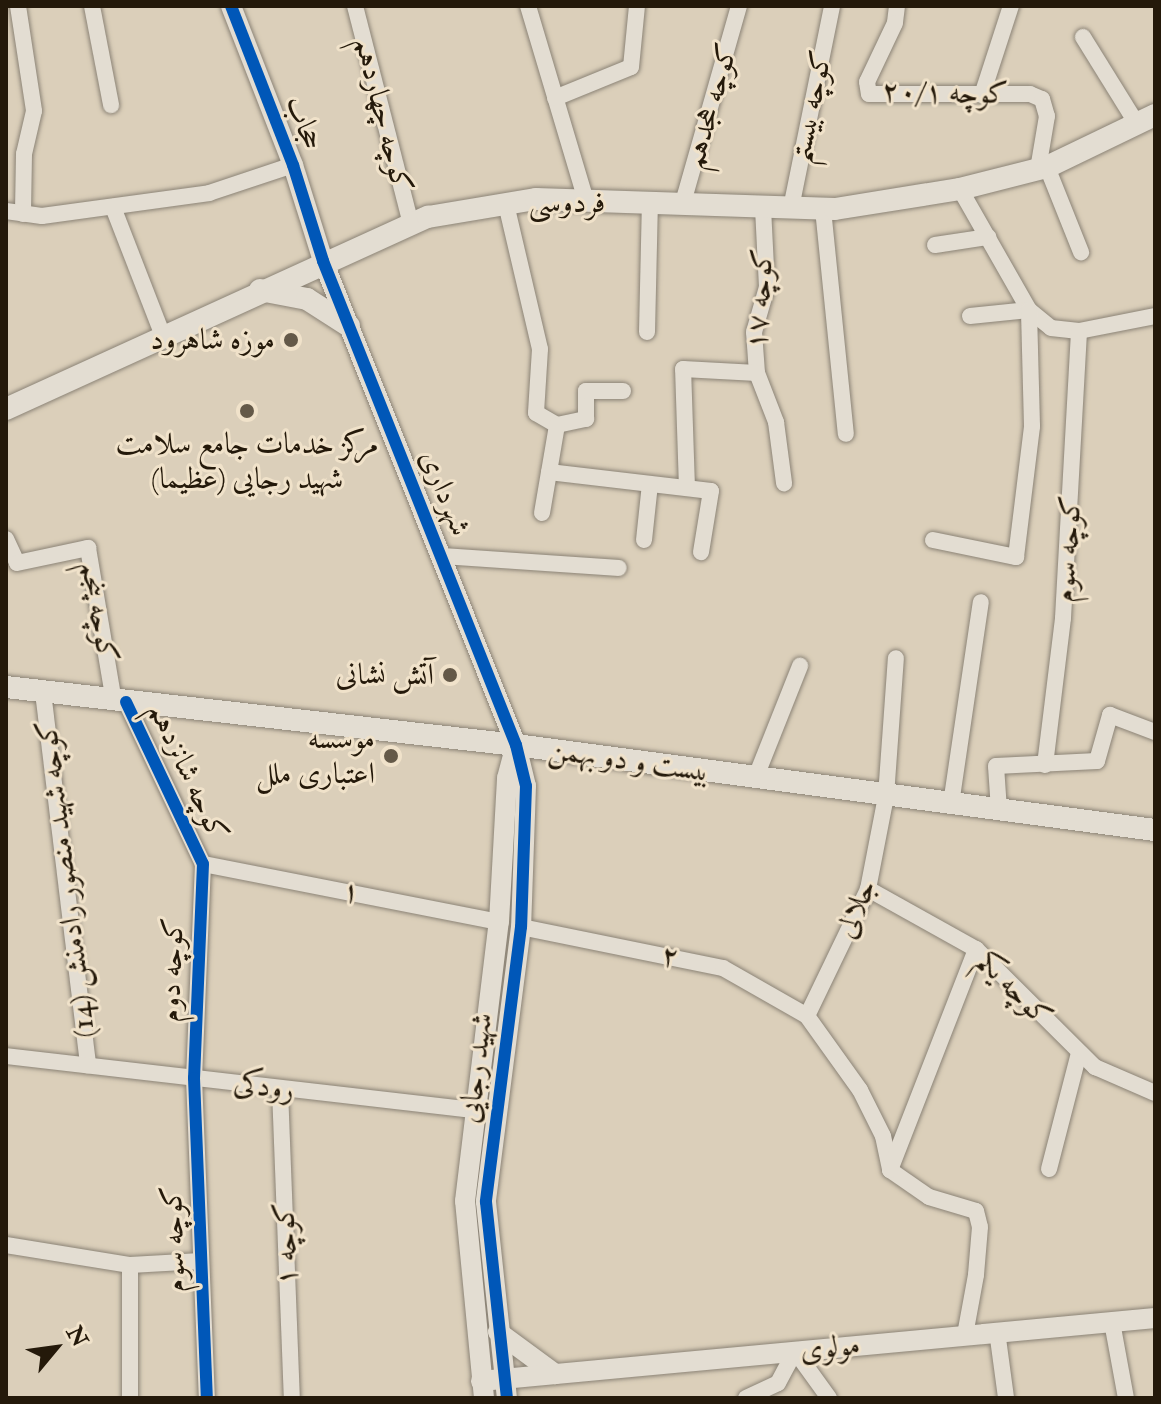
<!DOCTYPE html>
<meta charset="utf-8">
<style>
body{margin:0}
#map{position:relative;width:1161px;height:1404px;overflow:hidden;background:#dbcfba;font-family:"IM FELL Double Pica",Amiri,serif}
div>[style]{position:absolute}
.roads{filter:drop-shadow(0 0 2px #8b8376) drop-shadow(0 0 2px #8b8376)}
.minor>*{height:16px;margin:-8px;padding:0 8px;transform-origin:8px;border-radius:8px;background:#e3ddd2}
.tertiary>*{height:20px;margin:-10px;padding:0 10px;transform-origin:10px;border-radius:10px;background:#e3ddd2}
.secondary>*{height:22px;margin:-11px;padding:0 11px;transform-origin:11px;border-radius:11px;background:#e3ddd2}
.cycleway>*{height:12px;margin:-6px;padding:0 6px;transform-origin:6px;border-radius:6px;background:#0057b8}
.dots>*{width:22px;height:22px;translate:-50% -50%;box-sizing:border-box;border:4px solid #f0e2ca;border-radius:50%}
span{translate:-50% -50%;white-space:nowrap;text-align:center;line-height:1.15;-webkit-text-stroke:6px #f0e2ca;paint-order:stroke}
.street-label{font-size:30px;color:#24190a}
.poi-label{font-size:30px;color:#24190a}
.right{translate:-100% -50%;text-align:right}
.frame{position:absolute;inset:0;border:8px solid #24190a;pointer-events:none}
.north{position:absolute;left:16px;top:1308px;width:80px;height:80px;-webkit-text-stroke:6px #f0e2ca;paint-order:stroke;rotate:61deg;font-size:22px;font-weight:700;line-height:32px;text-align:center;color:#24190a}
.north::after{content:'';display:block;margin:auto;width:28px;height:36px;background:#24190a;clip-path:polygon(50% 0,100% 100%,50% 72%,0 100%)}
</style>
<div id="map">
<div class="roads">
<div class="minor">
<div style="left:18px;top:6px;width:106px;rotate:81.3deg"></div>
<div style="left:34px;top:111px;width:44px;rotate:103.1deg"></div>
<div style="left:24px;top:154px;width:60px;rotate:91deg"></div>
<div style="left:92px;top:6px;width:101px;rotate:79.1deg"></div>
<div style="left:355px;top:6px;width:225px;rotate:75.6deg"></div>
<div style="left:528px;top:6px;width:203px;rotate:73.4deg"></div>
<div style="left:897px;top:6px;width:17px;rotate:97deg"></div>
<div style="left:895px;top:23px;width:65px;rotate:115.4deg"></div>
<div style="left:867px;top:82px;width:12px;rotate:81deg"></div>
<div style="left:869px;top:94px;width:161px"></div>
<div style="left:1030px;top:94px;width:13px;rotate:23deg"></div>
<div style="left:1042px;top:99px;width:18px;rotate:74deg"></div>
<div style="left:1047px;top:116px;width:54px;rotate:99.6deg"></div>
<div style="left:1083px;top:37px;width:102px;rotate:58.2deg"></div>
<div style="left:982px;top:95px;width:94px;rotate:-72deg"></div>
<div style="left:555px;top:98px;width:82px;rotate:-22.2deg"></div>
<div style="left:631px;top:67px;width:61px;rotate:-84.4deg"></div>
<div style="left:1047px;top:167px;width:92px;rotate:68.2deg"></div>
<div style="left:960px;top:189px;width:139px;rotate:60.3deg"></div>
<div style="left:1029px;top:310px;width:28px;rotate:39deg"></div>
<div style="left:1051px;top:328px;width:28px;rotate:6deg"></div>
<div style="left:1079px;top:331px;width:77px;rotate:-11.2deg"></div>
<div style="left:506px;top:204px;width:149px;rotate:76.8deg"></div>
<div style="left:540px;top:349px;width:64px;rotate:93.6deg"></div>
<div style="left:536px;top:413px;width:24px;rotate:30deg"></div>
<div style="left:557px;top:425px;width:30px;rotate:-12deg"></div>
<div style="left:586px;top:419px;width:28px;rotate:-90deg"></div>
<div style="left:586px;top:391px;width:37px"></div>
<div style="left:682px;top:206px;width:208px;rotate:-74.1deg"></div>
<div style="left:113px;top:207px;width:138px;rotate:68.8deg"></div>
<div style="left:763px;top:208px;width:79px;rotate:87.1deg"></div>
<div style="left:767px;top:287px;width:47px;rotate:106.1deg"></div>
<div style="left:754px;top:332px;width:41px;rotate:85.8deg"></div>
<div style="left:757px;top:373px;width:53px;rotate:68.8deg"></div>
<div style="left:776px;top:422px;width:62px;rotate:82.5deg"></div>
<div style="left:791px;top:208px;width:206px;rotate:-78.5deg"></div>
<div style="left:823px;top:209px;width:226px;rotate:84.2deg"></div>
<div style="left:6px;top:211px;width:36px;rotate:8deg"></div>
<div style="left:42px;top:216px;width:169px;rotate:-7.8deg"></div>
<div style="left:209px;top:193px;width:89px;rotate:-18.4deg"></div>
<div style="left:935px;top:245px;width:54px;rotate:-8.6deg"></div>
<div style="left:970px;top:316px;width:59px;rotate:-5.8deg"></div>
<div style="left:647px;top:332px;width:128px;rotate:-88.7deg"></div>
<div style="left:549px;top:472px;width:163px;rotate:6.7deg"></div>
<div style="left:711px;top:491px;width:62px;rotate:99.3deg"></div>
<div style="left:687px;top:488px;width:119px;rotate:-91.9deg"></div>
<div style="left:683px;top:369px;width:74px;rotate:3.1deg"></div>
<div style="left:542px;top:513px;width:89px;rotate:-80.3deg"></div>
<div style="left:6px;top:539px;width:26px;rotate:65deg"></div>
<div style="left:17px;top:563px;width:73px;rotate:-11.9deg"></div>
<div style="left:88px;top:548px;width:155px;rotate:80.4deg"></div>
<div style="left:644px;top:540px;width:56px;rotate:-83.9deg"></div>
<div style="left:933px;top:540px;width:85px;rotate:11.6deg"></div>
<div style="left:1016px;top:557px;width:132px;rotate:-83deg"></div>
<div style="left:1032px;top:426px;width:116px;rotate:-91.5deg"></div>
<div style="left:443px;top:556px;width:176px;rotate:3.9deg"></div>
<div style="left:43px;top:692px;width:376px;rotate:83.1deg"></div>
<div style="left:126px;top:702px;width:179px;rotate:64.6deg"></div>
<div style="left:203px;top:864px;width:214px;rotate:92.4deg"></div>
<div style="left:194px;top:1078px;width:320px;rotate:87.7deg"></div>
<div style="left:1045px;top:765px;width:148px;rotate:-83deg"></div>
<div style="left:1063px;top:618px;width:287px;rotate:-86.8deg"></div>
<div style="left:755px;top:779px;width:122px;rotate:-68.3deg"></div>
<div style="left:951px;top:804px;width:204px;rotate:-81.6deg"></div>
<div style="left:999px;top:810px;width:44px;rotate:-93.9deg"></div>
<div style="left:996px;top:766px;width:101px;rotate:-2.8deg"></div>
<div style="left:1097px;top:761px;width:48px;rotate:-74.2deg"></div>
<div style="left:1110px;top:715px;width:48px;rotate:20.7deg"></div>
<div style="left:203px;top:864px;width:302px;rotate:11.1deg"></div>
<div style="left:868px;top:889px;width:124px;rotate:29.1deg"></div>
<div style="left:976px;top:949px;width:168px;rotate:44.8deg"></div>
<div style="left:1095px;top:1067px;width:65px;rotate:23.4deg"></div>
<div style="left:521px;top:927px;width:206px;rotate:11.5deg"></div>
<div style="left:723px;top:968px;width:97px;rotate:29.7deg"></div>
<div style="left:807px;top:1016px;width:91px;rotate:54.4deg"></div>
<div style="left:860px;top:1090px;width:51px;rotate:63.4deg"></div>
<div style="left:883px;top:1136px;width:35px;rotate:78deg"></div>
<div style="left:890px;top:1170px;width:47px;rotate:34.7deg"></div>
<div style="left:929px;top:1197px;width:49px;rotate:16.6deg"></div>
<div style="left:976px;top:1211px;width:16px;rotate:76deg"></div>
<div style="left:980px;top:1227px;width:48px;rotate:94.8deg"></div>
<div style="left:976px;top:1275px;width:61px;rotate:100.4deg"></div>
<div style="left:807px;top:1016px;width:141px;rotate:-64.3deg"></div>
<div style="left:868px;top:889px;width:95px;rotate:-79deg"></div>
<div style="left:886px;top:796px;width:138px;rotate:-85.9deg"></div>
<div style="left:6px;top:1056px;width:471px;rotate:6.6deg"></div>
<div style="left:280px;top:1090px;width:308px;rotate:87.8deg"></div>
<div style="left:1049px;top:1169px;width:120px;rotate:-75.5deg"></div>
<div style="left:890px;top:1170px;width:237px;rotate:-68.7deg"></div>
<div style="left:6px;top:1245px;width:126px;rotate:9.2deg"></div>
<div style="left:130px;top:1265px;width:71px;rotate:-3.2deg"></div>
<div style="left:1112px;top:1322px;width:77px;rotate:79.6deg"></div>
<div style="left:997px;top:1331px;width:68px;rotate:82.3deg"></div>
<div style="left:130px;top:1398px;width:133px;rotate:-90deg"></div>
<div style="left:746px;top:1398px;width:35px;rotate:-25deg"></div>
<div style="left:778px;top:1383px;width:36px;rotate:-62deg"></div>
<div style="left:795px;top:1351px;width:58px;rotate:54.1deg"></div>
</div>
<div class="tertiary">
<div style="left:231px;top:6px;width:171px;rotate:68.7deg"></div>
<div style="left:293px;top:165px;width:101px;rotate:72.6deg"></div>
<div style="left:323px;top:261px;width:521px;rotate:68.26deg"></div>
<div style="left:516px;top:745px;width:42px;rotate:76.3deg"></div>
<div style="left:526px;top:786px;width:141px;rotate:92deg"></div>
<div style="left:521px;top:927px;width:277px;rotate:97.3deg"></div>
<div style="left:486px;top:1202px;width:197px;rotate:83.9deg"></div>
<div style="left:498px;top:1332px;width:71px;rotate:36.4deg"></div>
<div style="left:481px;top:1381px;width:677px;rotate:-5.34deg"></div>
<div style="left:484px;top:1398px;width:198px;rotate:-95.5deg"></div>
<div style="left:465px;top:1201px;width:281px;rotate:-83.1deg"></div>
<div style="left:499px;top:922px;width:144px;rotate:-86.8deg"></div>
<div style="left:507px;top:778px;width:30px;rotate:-75deg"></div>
</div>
<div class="secondary">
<div style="left:260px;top:290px;width:48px;rotate:10.8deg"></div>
<div style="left:307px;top:299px;width:50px;rotate:32.7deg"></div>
<div style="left:6px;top:409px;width:464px;rotate:-24.5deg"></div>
<div style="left:428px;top:217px;width:109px;rotate:-9.5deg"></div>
<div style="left:536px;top:199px;width:299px;rotate:1.9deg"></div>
<div style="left:835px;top:209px;width:127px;rotate:-9.1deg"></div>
<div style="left:960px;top:189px;width:90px;rotate:-14.2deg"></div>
<div style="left:1047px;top:167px;width:120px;rotate:-25.7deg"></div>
<div style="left:6px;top:687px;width:513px;rotate:6.49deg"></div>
<div style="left:516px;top:745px;width:645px;rotate:7.58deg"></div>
</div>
</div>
<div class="cycleway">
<div style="left:231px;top:6px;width:171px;rotate:68.7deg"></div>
<div style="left:293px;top:165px;width:101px;rotate:72.6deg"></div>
<div style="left:323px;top:261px;width:521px;rotate:68.26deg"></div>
<div style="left:516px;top:745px;width:42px;rotate:76.3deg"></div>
<div style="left:526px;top:786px;width:141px;rotate:92deg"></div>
<div style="left:521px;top:927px;width:277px;rotate:97.3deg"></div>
<div style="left:486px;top:1202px;width:197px;rotate:83.9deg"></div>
<div style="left:126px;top:702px;width:179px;rotate:64.6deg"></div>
<div style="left:203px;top:864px;width:214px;rotate:92.4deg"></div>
<div style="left:194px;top:1078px;width:320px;rotate:87.7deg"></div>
</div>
<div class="dots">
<div style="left:291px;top:340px;background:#645948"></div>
<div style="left:247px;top:411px;background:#645948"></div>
<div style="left:450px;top:675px;background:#645948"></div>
<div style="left:391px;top:756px;background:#645948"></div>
</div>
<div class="street-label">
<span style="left:945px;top:93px;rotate:1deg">کوچه ۲۰/۱</span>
<span style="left:711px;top:106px;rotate:-74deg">کوچه هجدهم</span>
<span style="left:811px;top:107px;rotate:-78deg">کوچه بیستم</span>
<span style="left:383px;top:115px;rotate:76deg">کوچه چهاردهم</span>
<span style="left:304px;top:123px;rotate:69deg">حجاب</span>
<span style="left:567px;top:203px">فردوسی</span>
<span style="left:760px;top:299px;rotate:-86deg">۱۷ کوچه</span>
<span style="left:445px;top:493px;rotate:68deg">شهرداری</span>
<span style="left:1068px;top:549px;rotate:-86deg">کوچه سوم</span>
<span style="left:99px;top:612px;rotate:80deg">کوچه پنجم</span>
<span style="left:629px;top:761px;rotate:8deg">بیست و دو بهمن</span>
<span style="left:188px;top:772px;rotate:65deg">کوچه شانزدهم</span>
<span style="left:66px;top:879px;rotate:-97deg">کوچه شهید منصور رادمنش (14)</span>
<span style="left:351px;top:892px;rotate:11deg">۱</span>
<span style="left:856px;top:909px;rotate:-68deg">جلالی</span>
<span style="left:670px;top:957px;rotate:11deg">۲</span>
<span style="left:172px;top:970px;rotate:-88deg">کوچه دوم</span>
<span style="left:1014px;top:989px;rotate:45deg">کوچه یکم</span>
<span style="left:476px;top:1068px;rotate:-83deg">شهید رجایی</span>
<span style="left:264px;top:1087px;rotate:7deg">رودکی</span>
<span style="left:174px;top:1239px;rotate:-92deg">کوچه سوم</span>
<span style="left:286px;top:1244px;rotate:-92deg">۱ کوچه</span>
<span style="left:830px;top:1348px;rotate:-6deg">مولوی</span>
</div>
<div class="poi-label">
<span class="right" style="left:275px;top:340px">موزه شاهرود</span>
<span style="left:247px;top:461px">مرکز خدمات جامع سلامت<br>شهید رجایی (عظیما)</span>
<span class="right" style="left:434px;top:675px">آتش نشانی</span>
<span class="right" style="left:375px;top:756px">موسسه<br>اعتباری ملل</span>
</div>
<div class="frame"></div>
<div class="north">N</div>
</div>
